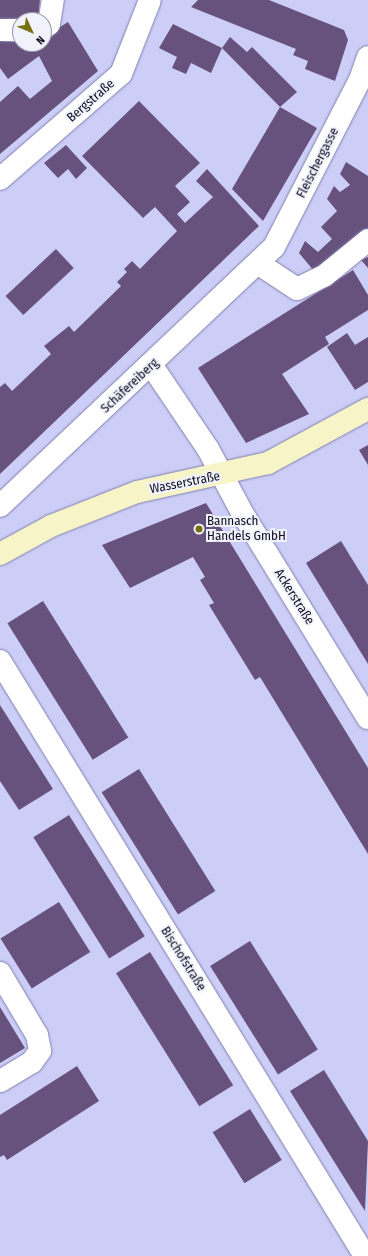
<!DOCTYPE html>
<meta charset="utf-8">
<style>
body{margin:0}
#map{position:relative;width:368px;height:1256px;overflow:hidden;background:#cdcef7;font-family:"Fira Sans Condensed",sans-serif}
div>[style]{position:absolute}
.building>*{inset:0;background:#66527d;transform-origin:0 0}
.roads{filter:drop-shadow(0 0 1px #8180af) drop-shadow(0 0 1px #8180af)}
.minor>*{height:22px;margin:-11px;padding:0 11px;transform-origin:11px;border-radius:11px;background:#fff}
.secondary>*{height:22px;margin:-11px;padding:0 11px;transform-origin:11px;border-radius:11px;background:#f7f4c8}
.dots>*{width:11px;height:11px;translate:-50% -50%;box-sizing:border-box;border:2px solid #f1f2fc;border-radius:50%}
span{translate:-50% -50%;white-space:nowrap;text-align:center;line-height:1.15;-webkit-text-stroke:4px #f1f2fc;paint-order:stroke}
.street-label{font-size:13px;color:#0f0e1f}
.poi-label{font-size:13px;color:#0f0e1f}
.left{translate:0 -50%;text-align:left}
.north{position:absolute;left:12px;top:12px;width:40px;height:40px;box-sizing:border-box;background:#f1f2fc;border:1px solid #9797a4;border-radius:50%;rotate:134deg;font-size:11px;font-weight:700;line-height:16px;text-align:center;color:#0f0e1f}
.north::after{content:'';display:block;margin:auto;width:14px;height:18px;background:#777010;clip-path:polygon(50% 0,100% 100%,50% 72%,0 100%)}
</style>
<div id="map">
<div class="building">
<div style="clip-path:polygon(0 0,40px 0,38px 20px,0 23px)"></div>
<div style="clip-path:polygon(198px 0,269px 0,344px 30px,348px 40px,335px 81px,305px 69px,308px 61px,293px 55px,296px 49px,191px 7px)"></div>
<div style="clip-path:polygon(68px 22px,98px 71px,0 154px,0 102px,18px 86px,30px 99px,52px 81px,39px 56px,8px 79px,0 68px,0 41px,44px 44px,44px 37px)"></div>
<div style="clip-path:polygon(173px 24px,222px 48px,230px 37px,247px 52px,252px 47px,297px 92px,280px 107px,317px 128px,263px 221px,232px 189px,280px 107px,222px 48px,211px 73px,191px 63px,186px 74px,172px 68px,177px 57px,159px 48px)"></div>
<div style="clip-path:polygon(139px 101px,200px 163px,175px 186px,190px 202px,177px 214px,185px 223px,213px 197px,196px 181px,207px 169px,259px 226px,0 474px,0 387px,5px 383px,12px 391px,51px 354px,44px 346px,69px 326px,74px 332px,121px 286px,117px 282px,127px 272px,124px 269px,132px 261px,140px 269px,177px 231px,155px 207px,143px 218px,82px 156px)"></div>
<div style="clip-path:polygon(66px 145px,87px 168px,76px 179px,68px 169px,58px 178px,44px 163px)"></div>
<div style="clip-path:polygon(346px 162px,368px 176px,368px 231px,314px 271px,299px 253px,305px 241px,318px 252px,332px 239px,321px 227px,337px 211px,327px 199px,334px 186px,340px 192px,350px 185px,340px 174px)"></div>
<div style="left:56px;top:249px;width:26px;height:69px;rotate:47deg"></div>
<div style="clip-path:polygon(368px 257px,368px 268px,361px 260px)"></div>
<div style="clip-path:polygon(353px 270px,368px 295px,368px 310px,325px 337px,329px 344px,282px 374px,309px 414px,246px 443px,198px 368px)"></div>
<div style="clip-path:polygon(347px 333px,355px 345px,368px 337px,368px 382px,355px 390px,327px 347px)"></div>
<div style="clip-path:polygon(368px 445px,368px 465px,359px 450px)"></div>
<div style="clip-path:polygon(206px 503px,368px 768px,368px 854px,260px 677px,255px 680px,209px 605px,214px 603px,200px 580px,205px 577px,193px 557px,130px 588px,102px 545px)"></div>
<div style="clip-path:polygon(341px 541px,368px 585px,368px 664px,306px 563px)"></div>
<div style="left:43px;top:601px;width:161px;height:42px;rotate:58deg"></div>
<div style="clip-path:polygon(0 705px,53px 789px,19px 810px,0 781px)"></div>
<div style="left:139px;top:769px;width:144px;height:44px;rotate:58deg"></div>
<div style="left:69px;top:815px;width:143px;height:42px;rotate:58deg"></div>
<div style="left:59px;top:902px;width:59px;height:69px;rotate:58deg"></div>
<div style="left:250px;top:941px;width:128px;height:47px;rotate:58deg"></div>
<div style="left:150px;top:952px;width:157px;height:40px;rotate:58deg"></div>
<div style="clip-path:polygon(0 1007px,25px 1048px,0 1063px)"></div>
<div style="clip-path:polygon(77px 1066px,99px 1101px,7px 1160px,4px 1155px,0 1157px,0 1115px)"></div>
<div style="clip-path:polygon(324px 1070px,368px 1141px,365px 1211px,290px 1091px)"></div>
<div style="left:250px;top:1109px;width:60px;height:44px;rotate:58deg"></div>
</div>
<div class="roads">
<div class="minor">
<div style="left:44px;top:28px;width:6px;rotate:-39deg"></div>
<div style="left:49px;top:24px;width:24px;rotate:-81deg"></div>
<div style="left:0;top:30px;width:20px"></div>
<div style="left:0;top:179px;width:160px;rotate:-41deg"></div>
<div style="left:121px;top:74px;width:79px;rotate:-68.6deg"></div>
<div style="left:259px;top:264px;width:45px;rotate:33.3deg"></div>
<div style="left:297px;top:289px;width:30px;rotate:-26deg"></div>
<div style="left:324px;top:276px;width:57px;rotate:-39.3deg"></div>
<div style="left:152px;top:366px;width:100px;rotate:56deg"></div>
<div style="left:208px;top:449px;width:76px;rotate:61.8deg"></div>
<div style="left:244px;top:516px;width:237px;rotate:58.5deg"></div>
<div style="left:0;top:506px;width:377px;rotate:-43.4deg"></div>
<div style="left:274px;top:247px;width:188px;rotate:-62.8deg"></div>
<div style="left:360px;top:80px;width:24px;rotate:-71deg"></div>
<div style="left:0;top:661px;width:698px;rotate:58.47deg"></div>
<div style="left:0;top:973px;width:72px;rotate:59.2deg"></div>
<div style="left:37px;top:1035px;width:16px;rotate:79deg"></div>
<div style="left:40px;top:1051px;width:14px;rotate:126deg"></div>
<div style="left:32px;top:1062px;width:37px;rotate:149deg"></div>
</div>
<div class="secondary">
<div style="left:0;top:554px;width:58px;rotate:-28.8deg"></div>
<div style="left:51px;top:526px;width:92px;rotate:-21.6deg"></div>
<div style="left:137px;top:492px;width:134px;rotate:-12.5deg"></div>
<div style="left:268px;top:463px;width:114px;rotate:-28.4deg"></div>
</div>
</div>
<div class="dots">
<div style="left:199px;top:529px;background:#777010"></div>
</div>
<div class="street-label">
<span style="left:91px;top:101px;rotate:-41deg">Bergstraße</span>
<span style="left:318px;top:163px;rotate:-63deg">Fleischergasse</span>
<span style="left:130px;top:386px;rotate:-43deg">Schäfereiberg</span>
<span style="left:185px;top:483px;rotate:-11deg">Wasserstraße</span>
<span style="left:294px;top:597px;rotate:58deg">Ackerstraße</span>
<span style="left:183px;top:959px;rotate:58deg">Bischofstraße</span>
</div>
<div class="poi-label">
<span class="left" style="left:207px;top:529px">Bannasch<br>Handels GmbH</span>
</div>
<div class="north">N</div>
</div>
